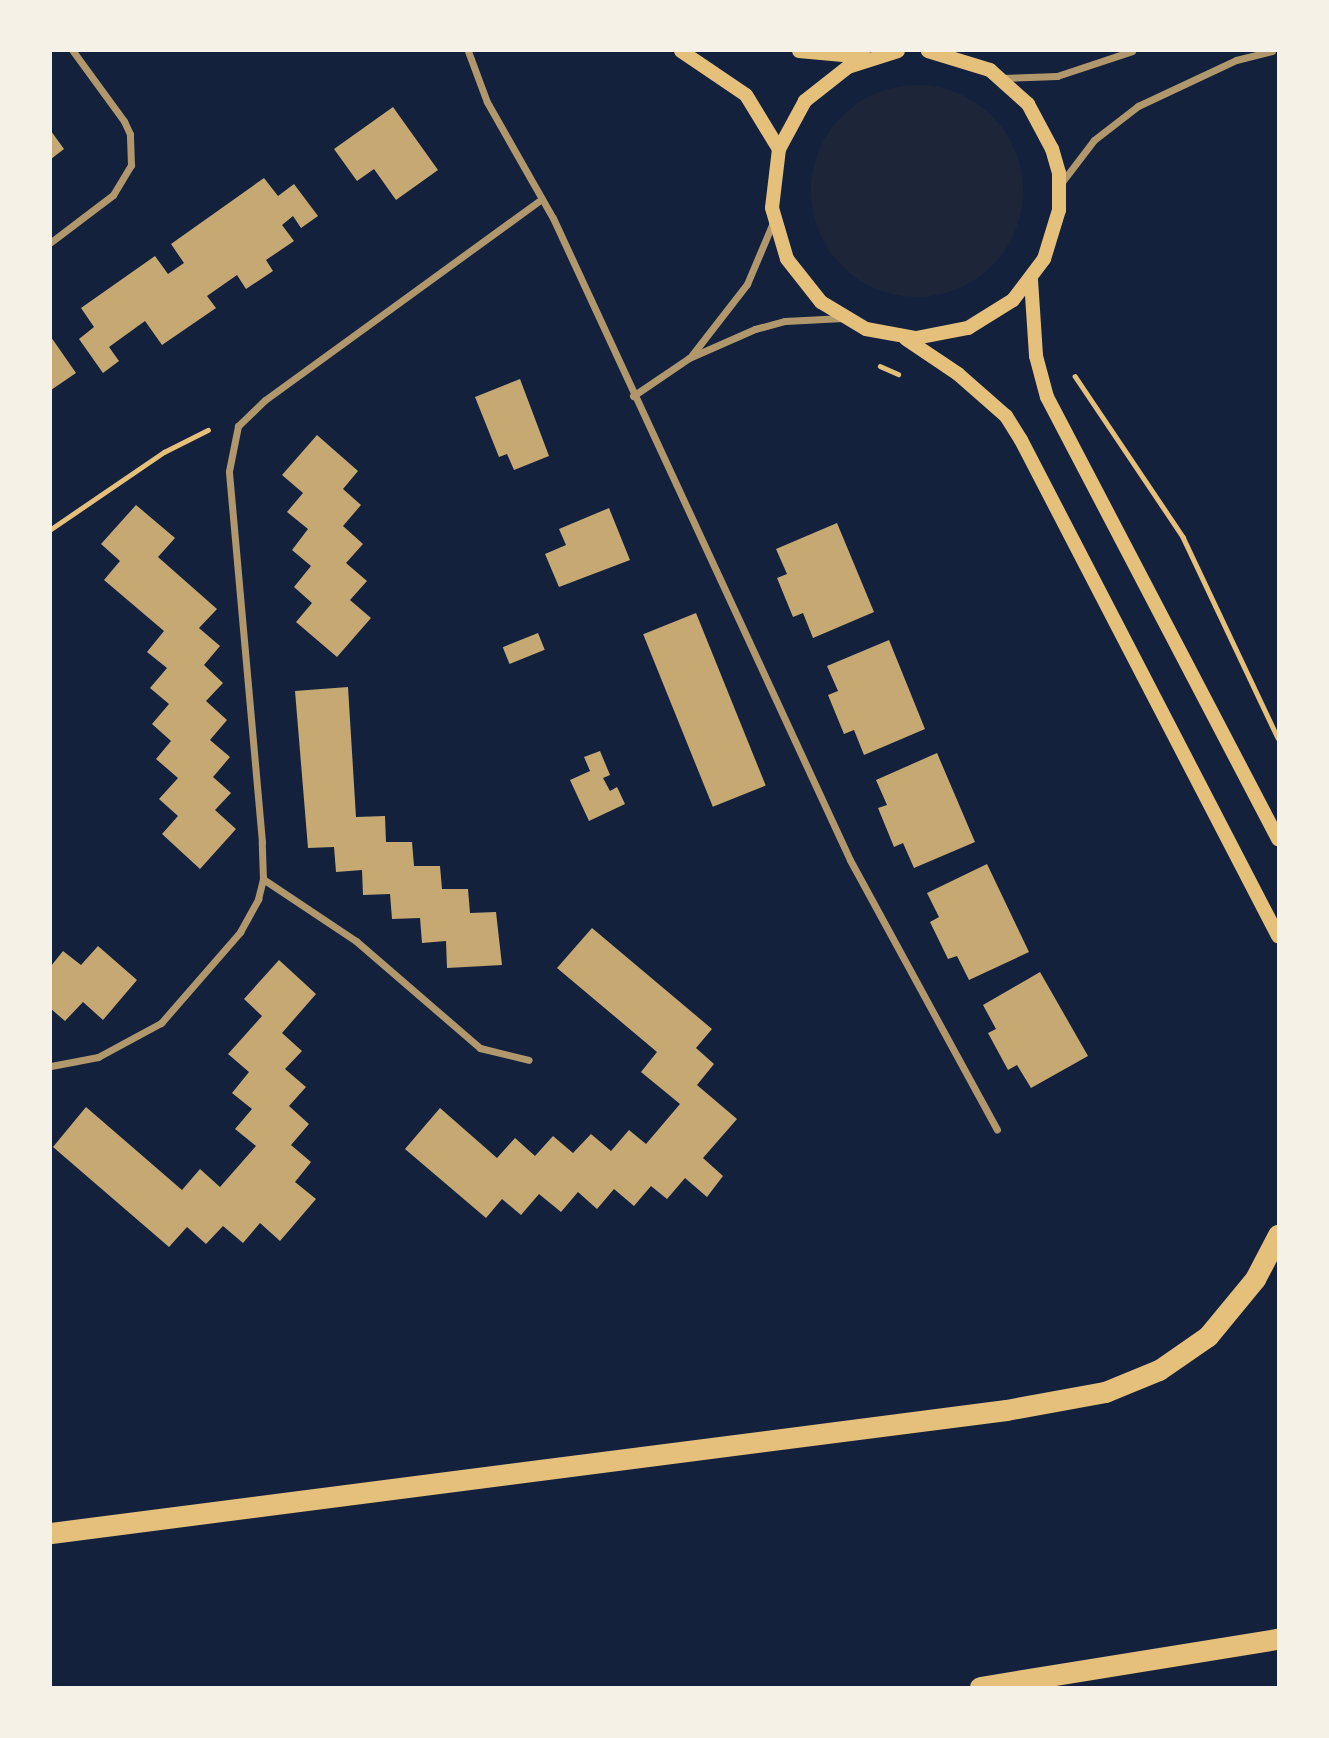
<!DOCTYPE html>
<style>
body{margin:0}
#map{position:relative;width:1329px;height:1738px;overflow:hidden;background:#14213d;font-family:"Noto Serif",serif}
div>[style]{position:absolute}
.green>*{inset:0;background:#1d2539}
.round{border-radius:50%}
.building>*{inset:0;background:#c6a872;transform-origin:0 0}
.path>*{height:4.5px;margin:-2.25px;padding:0 2.25px;transform-origin:2.25px;border-radius:2.25px;background:#e5c07b}
.minor>*{height:7px;margin:-3.5px;padding:0 3.5px;transform-origin:3.5px;border-radius:3.5px;background:#b1986c}
.secondary>*{height:14px;margin:-7px;padding:0 7px;transform-origin:7px;border-radius:7px;background:#e5c07b}
.motorway>*{height:21px;margin:-10.5px;padding:0 10.5px;transform-origin:10.5px;border-radius:10.5px;background:#e5c07b}
span{translate:-50% -50%;white-space:nowrap;text-align:center;line-height:1.15;-webkit-text-stroke:7px #f6f1e7;paint-order:stroke}
.frame{position:absolute;inset:0;border:52px solid #f6f1e7;pointer-events:none}
</style>
<div id="map">
<div class="green">
<div class="round" style="left:811px;top:85px;width:212px;height:212px"></div>
</div>
<div class="building">
<div style="clip-path:polygon(393px 107px,438px 170px,396px 200px,374px 169px,357px 181px,334px 149px)"></div>
<div style="clip-path:polygon(51px 131px,64px 149px,51px 159px)"></div>
<div style="clip-path:polygon(264px 178px,278px 196px,294px 184px,318px 216px,301px 228px,293px 216px,282px 225px,294px 241px,266px 260px,273px 271px,246px 289px,237px 275px,207px 296px,216px 308px,162px 345px,145px 321px,109px 347px,119px 361px,103px 373px,79px 339px,94px 327px,81px 308px,155px 256px,168px 274px,184px 263px,171px 244px)"></div>
<div style="clip-path:polygon(51px 337px,76px 373px,51px 390px)"></div>
<div style="clip-path:polygon(520px 379px,549px 456px,514px 470px,507px 454px,499px 457px,475px 397px)"></div>
<div style="clip-path:polygon(317px 435px,358px 471px,343px 489px,361px 505px,343px 526px,363px 544px,346px 563px,367px 581px,350px 600px,371px 618px,337px 657px,296px 622px,312px 603px,294px 587px,311px 566px,292px 550px,308px 529px,287px 512px,303px 493px,282px 475px)"></div>
<div style="clip-path:polygon(136px 505px,175px 538px,158px 557px,217px 609px,199px 628px,220px 646px,204px 665px,223px 683px,206px 701px,227px 720px,210px 740px,230px 757px,213px 777px,231px 793px,215px 810px,236px 829px,200px 869px,162px 834px,178px 816px,159px 799px,178px 778px,156px 759px,171px 741px,152px 724px,169px 704px,150px 688px,167px 668px,147px 652px,164px 631px,104px 580px,120px 561px,101px 544px)"></div>
<div style="clip-path:polygon(609px 508px,630px 560px,559px 587px,545px 554px,566px 545px,559px 529px)"></div>
<div style="clip-path:polygon(837px 523px,874px 612px,813px 638px,803px 613px,793px 617px,777px 578px,787px 574px,776px 549px)"></div>
<div style="left:696px;top:613px;width:186px;height:57px;rotate:68deg"></div>
<div style="left:538px;top:633px;width:18px;height:38px;rotate:68deg"></div>
<div style="clip-path:polygon(889px 640px,925px 729px,864px 755px,854px 730px,844px 734px,828px 695px,838px 691px,827px 666px)"></div>
<div style="clip-path:polygon(348px 687px,356px 817px,385px 816px,386px 842px,412px 842px,414px 866px,440px 866px,442px 889px,468px 889px,470px 913px,496px 912px,502px 965px,447px 968px,446px 941px,422px 943px,420px 918px,392px 919px,390px 894px,363px 895px,362px 870px,336px 872px,334px 847px,308px 848px,295px 691px)"></div>
<div style="clip-path:polygon(600px 751px,610px 775px,603px 778px,610px 791px,617px 787px,625px 804px,589px 821px,570px 780px,590px 771px,584px 757px)"></div>
<div style="clip-path:polygon(937px 753px,975px 842px,914px 868px,903px 843px,894px 847px,878px 808px,887px 805px,876px 780px)"></div>
<div style="clip-path:polygon(987px 864px,1029px 952px,969px 980px,957px 956px,948px 959px,930px 922px,939px 917px,927px 893px)"></div>
<div style="clip-path:polygon(592px 928px,712px 1029px,696px 1048px,714px 1064px,697px 1085px,737px 1119px,703px 1158px,723px 1176px,707px 1197px,685px 1178px,667px 1199px,651px 1186px,634px 1206px,614px 1189px,597px 1209px,578px 1192px,561px 1212px,539px 1194px,521px 1215px,502px 1199px,486px 1218px,405px 1149px,440px 1108px,497px 1158px,515px 1138px,535px 1156px,553px 1136px,573px 1153px,591px 1134px,611px 1151px,629px 1130px,646px 1144px,680px 1104px,641px 1072px,657px 1052px,557px 968px)"></div>
<div style="clip-path:polygon(98px 946px,137px 980px,103px 1020px,83px 1002px,65px 1021px,51px 1009px,51px 966px,63px 951px,81px 965px)"></div>
<div style="clip-path:polygon(279px 960px,316px 994px,282px 1033px,302px 1051px,285px 1069px,306px 1087px,289px 1106px,309px 1124px,291px 1145px,311px 1162px,295px 1182px,316px 1199px,280px 1241px,260px 1223px,243px 1243px,223px 1226px,206px 1244px,187px 1227px,169px 1247px,53px 1147px,86px 1107px,182px 1190px,200px 1169px,220px 1187px,256px 1146px,235px 1129px,252px 1109px,232px 1093px,249px 1072px,228px 1054px,262px 1016px,244px 999px)"></div>
<div style="clip-path:polygon(1040px 972px,1088px 1056px,1031px 1088px,1017px 1065px,1008px 1070px,988px 1033px,996px 1029px,983px 1005px)"></div>
</div>
<div class="path">
<div style="left:880px;top:366px;width:20px;rotate:24deg"></div>
<div style="left:1075px;top:376px;width:194px;rotate:56.1deg"></div>
<div style="left:1183px;top:537px;width:222px;rotate:64.7deg"></div>
<div style="left:51px;top:529px;width:137px;rotate:-34.3deg"></div>
<div style="left:164px;top:452px;width:49px;rotate:-26.6deg"></div>
</div>
<div class="minor">
<div style="left:468px;top:51px;width:54px;rotate:69.6deg"></div>
<div style="left:487px;top:102px;width:133px;rotate:60.4deg"></div>
<div style="left:553px;top:218px;width:707px;rotate:65.17deg"></div>
<div style="left:850px;top:860px;width:307px;rotate:61.4deg"></div>
<div style="left:1001px;top:78px;width:56px;rotate:-2deg"></div>
<div style="left:1057px;top:76px;width:79px;rotate:-18.4deg"></div>
<div style="left:1062px;top:182px;width:53px;rotate:-52.7deg"></div>
<div style="left:1094px;top:140px;width:56px;rotate:-37.7deg"></div>
<div style="left:1138px;top:106px;width:108px;rotate:-25.1deg"></div>
<div style="left:1236px;top:60px;width:37px;rotate:-14deg"></div>
<div style="left:51px;top:242px;width:78px;rotate:-37.2deg"></div>
<div style="left:113px;top:195px;width:35px;rotate:-59deg"></div>
<div style="left:131px;top:165px;width:31px;rotate:-92deg"></div>
<div style="left:130px;top:134px;width:14px;rotate:-115deg"></div>
<div style="left:124px;top:121px;width:87px;rotate:-126.1deg"></div>
<div style="left:692px;top:355px;width:90px;rotate:-52.2deg"></div>
<div style="left:747px;top:284px;width:69px;rotate:-67.1deg"></div>
<div style="left:633px;top:396px;width:68px;rotate:-34.2deg"></div>
<div style="left:689px;top:358px;width:72px;rotate:-23.7deg"></div>
<div style="left:755px;top:329px;width:31px;rotate:-15deg"></div>
<div style="left:785px;top:321px;width:58px;rotate:-3deg"></div>
<div style="left:263px;top:879px;width:112px;rotate:33.7deg"></div>
<div style="left:356px;top:941px;width:164px;rotate:40.8deg"></div>
<div style="left:480px;top:1048px;width:50px;rotate:13.8deg"></div>
<div style="left:51px;top:1066px;width:48px;rotate:-10.8deg"></div>
<div style="left:98px;top:1057px;width:72px;rotate:-28.4deg"></div>
<div style="left:161px;top:1023px;width:121px;rotate:-49deg"></div>
<div style="left:240px;top:932px;width:38px;rotate:-61deg"></div>
<div style="left:258px;top:899px;width:21px;rotate:-76deg"></div>
<div style="left:263px;top:879px;width:37px;rotate:-92deg"></div>
<div style="left:262px;top:842px;width:372px;rotate:-95.1deg"></div>
<div style="left:229px;top:471px;width:46px;rotate:-78.7deg"></div>
<div style="left:238px;top:426px;width:37px;rotate:-44deg"></div>
<div style="left:265px;top:400px;width:342px;rotate:-36deg"></div>
</div>
<div class="secondary">
<div style="left:681px;top:51px;width:78px;rotate:34.1deg"></div>
<div style="left:746px;top:95px;width:63px;rotate:58.6deg"></div>
<div style="left:799px;top:51px;width:66px;rotate:5.2deg"></div>
<div style="left:898px;top:51px;width:52px;rotate:162.3deg"></div>
<div style="left:848px;top:67px;width:55px;rotate:141.7deg"></div>
<div style="left:805px;top:101px;width:55px;rotate:118.4deg"></div>
<div style="left:779px;top:149px;width:59px;rotate:96.8deg"></div>
<div style="left:772px;top:208px;width:53px;rotate:73.6deg"></div>
<div style="left:787px;top:259px;width:55px;rotate:51.7deg"></div>
<div style="left:821px;top:302px;width:52px;rotate:31deg"></div>
<div style="left:866px;top:329px;width:51px;rotate:10.2deg"></div>
<div style="left:916px;top:338px;width:53px;rotate:-10.9deg"></div>
<div style="left:968px;top:328px;width:53px;rotate:-31.9deg"></div>
<div style="left:1013px;top:300px;width:51px;rotate:-52.9deg"></div>
<div style="left:1044px;top:259px;width:51px;rotate:-73deg"></div>
<div style="left:1059px;top:210px;width:37px;rotate:-90deg"></div>
<div style="left:1059px;top:173px;width:25px;rotate:-106deg"></div>
<div style="left:1052px;top:149px;width:51px;rotate:-118.1deg"></div>
<div style="left:1028px;top:104px;width:51px;rotate:-138.2deg"></div>
<div style="left:990px;top:70px;width:65px;rotate:-163deg"></div>
<div style="left:1031px;top:280px;width:76px;rotate:86.2deg"></div>
<div style="left:1036px;top:356px;width:42px;rotate:75deg"></div>
<div style="left:1047px;top:397px;width:499px;rotate:62.4deg"></div>
<div style="left:906px;top:339px;width:63px;rotate:33.9deg"></div>
<div style="left:958px;top:374px;width:64px;rotate:41.2deg"></div>
<div style="left:1006px;top:416px;width:28px;rotate:58deg"></div>
<div style="left:1021px;top:440px;width:559px;rotate:62.61deg"></div>
</div>
<div class="motorway">
<div style="left:51px;top:1533px;width:963px;rotate:-7.34deg"></div>
<div style="left:1006px;top:1410px;width:101px;rotate:-10.3deg"></div>
<div style="left:1105px;top:1392px;width:58px;rotate:-22.2deg"></div>
<div style="left:1159px;top:1370px;width:60px;rotate:-34.8deg"></div>
<div style="left:1208px;top:1336px;width:74px;rotate:-50.5deg"></div>
<div style="left:1255px;top:1279px;width:50px;rotate:-62.4deg"></div>
<div style="left:980px;top:1687px;width:302px;rotate:-9.2deg"></div>
</div>
<div class="frame"></div>
</div>
